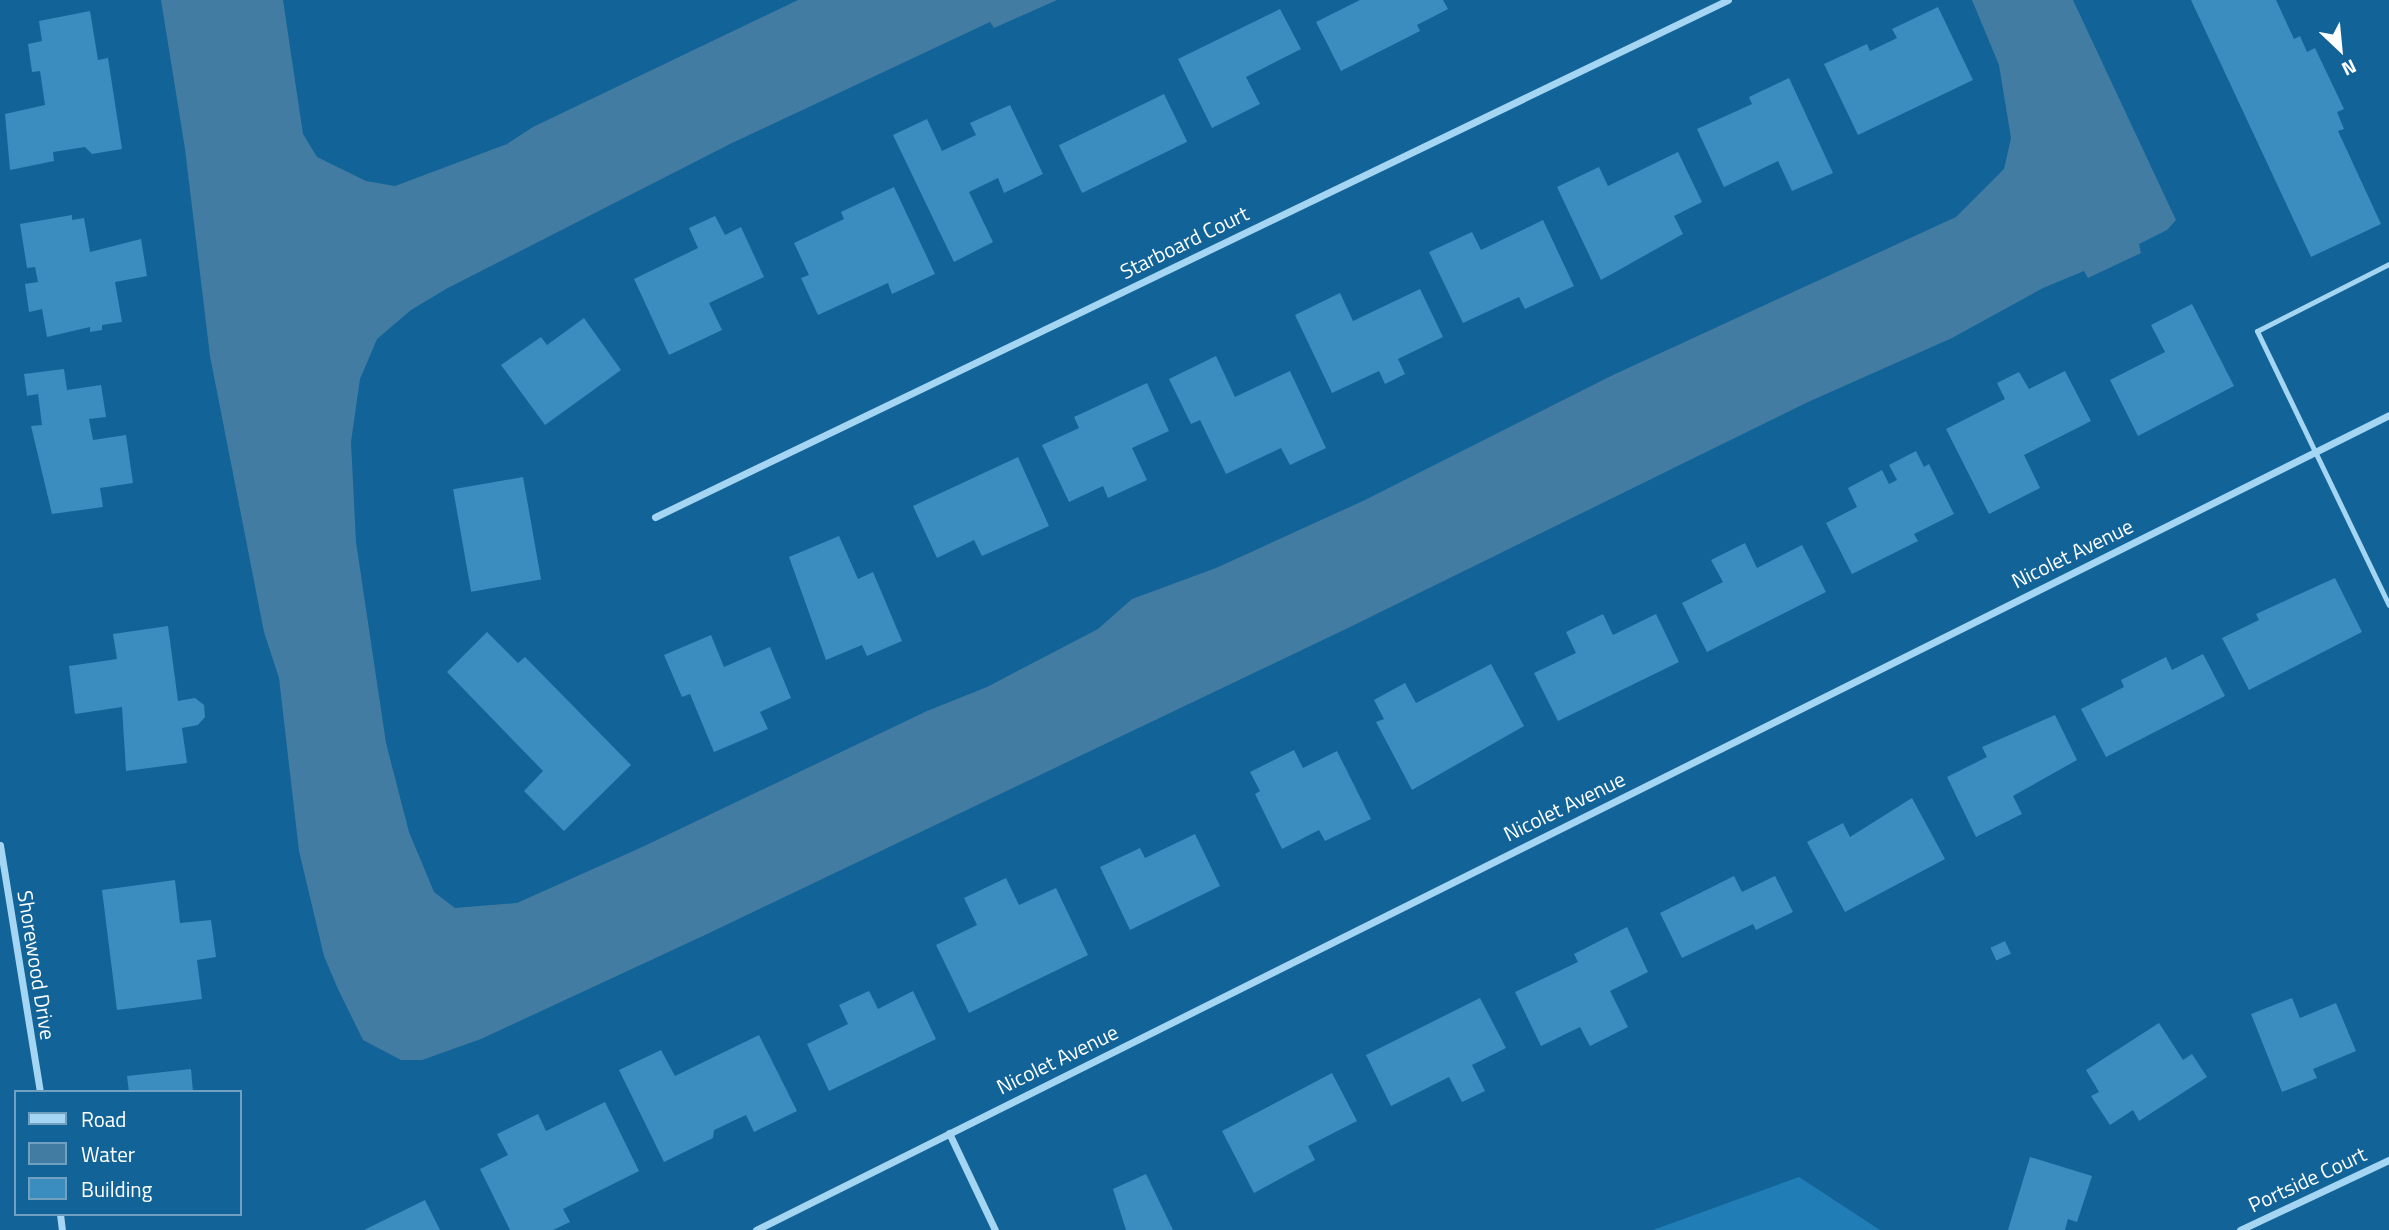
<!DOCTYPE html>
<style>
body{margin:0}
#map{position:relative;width:2389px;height:1230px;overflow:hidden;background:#126398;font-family:"Titillium Web",sans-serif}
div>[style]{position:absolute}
.green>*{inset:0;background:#217db6}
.water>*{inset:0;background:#437ca2}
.building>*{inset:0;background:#3b8dc0;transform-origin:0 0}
.lane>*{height:5px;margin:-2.5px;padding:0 2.5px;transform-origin:2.5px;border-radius:2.5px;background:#a4d5f3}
.street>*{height:7px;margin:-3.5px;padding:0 3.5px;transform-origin:3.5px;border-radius:3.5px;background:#a4d5f3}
span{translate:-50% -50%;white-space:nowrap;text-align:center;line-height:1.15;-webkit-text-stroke:5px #126398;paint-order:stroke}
.street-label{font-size:21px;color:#fff}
.legend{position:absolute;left:14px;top:1090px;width:228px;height:126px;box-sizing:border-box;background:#126398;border:2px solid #71a1c1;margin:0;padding:9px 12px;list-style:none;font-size:21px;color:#fff}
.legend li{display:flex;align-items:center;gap:14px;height:35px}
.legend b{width:35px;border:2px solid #71a1c1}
.north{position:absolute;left:2305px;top:14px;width:70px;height:70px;-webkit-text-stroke:5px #126398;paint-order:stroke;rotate:154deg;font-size:19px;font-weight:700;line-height:28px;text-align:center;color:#fff}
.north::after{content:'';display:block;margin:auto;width:24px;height:32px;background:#fff;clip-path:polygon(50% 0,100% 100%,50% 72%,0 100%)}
</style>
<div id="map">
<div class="green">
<div style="clip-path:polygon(1799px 1177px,1880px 1230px,1653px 1230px)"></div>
</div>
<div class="water">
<div style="clip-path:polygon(161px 0,283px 0,303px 134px,317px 157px,366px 181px,395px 186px,507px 144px,533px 127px,798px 0,1057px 0,994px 28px,990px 22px,732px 143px,446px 289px,411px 310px,377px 339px,360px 379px,351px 442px,356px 542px,386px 743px,409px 832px,434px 892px,455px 908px,517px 903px,640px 848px,927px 711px,987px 687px,1098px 629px,1132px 599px,1216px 568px,1365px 500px,1613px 375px,1956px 217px,2004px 169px,2011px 138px,1999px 65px,1972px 0,2073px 0,2176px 220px,2167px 230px,2139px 244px,2141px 253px,2088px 278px,2084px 271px,2043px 288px,1952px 338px,1808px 402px,1350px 627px,705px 935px,481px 1039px,422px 1060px,401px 1060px,363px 1040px,338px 989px,324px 956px,299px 851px,279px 678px,264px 632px,210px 356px,185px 149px)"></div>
</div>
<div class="building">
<div style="clip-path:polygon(1360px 0,1443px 0,1448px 9px,1417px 25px,1420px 31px,1341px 71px,1316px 22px)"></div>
<div style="clip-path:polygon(2191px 0,2276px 0,2294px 39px,2300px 36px,2307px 52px,2315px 48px,2344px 109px,2337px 112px,2344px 129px,2338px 131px,2381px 224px,2311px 257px)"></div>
<div style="clip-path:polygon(1938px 7px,1973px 80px,1858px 135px,1824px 64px,1867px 44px,1870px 51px,1897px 38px,1892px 29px)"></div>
<div style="clip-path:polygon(1280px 9px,1301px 49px,1246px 77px,1260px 104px,1212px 128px,1178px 59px)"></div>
<div style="clip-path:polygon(90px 11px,98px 60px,108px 58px,122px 149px,92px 154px,85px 147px,53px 152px,54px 161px,10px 170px,5px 114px,45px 105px,40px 71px,32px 72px,28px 44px,42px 41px,39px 21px)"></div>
<div style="clip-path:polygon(1789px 78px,1833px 173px,1792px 191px,1778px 161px,1724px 187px,1697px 129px,1752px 104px,1749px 97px)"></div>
<div style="left:1164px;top:94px;width:53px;height:117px;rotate:64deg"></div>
<div style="clip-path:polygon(1010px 105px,1043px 174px,1004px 193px,998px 178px,969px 192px,993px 242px,954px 262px,893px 135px,927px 119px,942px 151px,976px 135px,970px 123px)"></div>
<div style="clip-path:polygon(1678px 152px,1702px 202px,1674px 216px,1683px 234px,1601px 280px,1557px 187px,1599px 167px,1608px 186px)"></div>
<div style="clip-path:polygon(894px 187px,935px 274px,892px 294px,888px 283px,818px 315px,801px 278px,809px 275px,794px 243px,844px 219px,841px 212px)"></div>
<div style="clip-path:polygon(72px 215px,72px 220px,84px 218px,90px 252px,141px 239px,147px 276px,115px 282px,122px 322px,102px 325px,102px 330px,90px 332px,90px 327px,47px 337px,42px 309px,29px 312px,25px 284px,38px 282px,35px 267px,27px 268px,20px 224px)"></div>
<div style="clip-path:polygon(715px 216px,725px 235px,741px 227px,764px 277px,709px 303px,722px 330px,669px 355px,634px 279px,698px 248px,689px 228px)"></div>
<div style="clip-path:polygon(1543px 220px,1574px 286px,1525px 309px,1519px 297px,1463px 323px,1429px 252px,1472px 232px,1481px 250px)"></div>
<div style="clip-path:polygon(1420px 289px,1443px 337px,1398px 359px,1405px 374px,1385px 384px,1379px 371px,1332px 393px,1295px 315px,1340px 293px,1353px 321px)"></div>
<div style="clip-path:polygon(2192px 304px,2234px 386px,2138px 436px,2110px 380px,2165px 352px,2151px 325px)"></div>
<div style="clip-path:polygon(584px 318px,621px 370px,545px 425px,501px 365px,541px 337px,547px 345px)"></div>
<div style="clip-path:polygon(1216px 356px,1235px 397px,1290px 371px,1326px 448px,1290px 465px,1281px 448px,1226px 474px,1200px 420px,1191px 424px,1169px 379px)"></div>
<div style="clip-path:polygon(64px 369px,67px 390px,101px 385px,106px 417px,89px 419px,93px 440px,126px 435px,133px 483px,100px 488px,103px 507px,52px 514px,31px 426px,42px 425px,38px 394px,27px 396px,24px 374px)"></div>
<div style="clip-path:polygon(2065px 371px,2091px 421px,2024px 455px,2040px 488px,1989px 514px,1946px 429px,2005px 399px,1997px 383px,2019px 372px,2029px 389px)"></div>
<div style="clip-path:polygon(1147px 383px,1169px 431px,1132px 448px,1147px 480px,1108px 498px,1103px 486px,1069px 502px,1042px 445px,1079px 428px,1074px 417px)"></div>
<div style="clip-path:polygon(1916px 451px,1924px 467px,1929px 464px,1954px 514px,1914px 534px,1918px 541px,1852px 574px,1826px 523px,1857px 507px,1848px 488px,1882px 470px,1889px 484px,1897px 480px,1889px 465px)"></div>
<div style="clip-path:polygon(1018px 457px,1049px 526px,982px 556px,974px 540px,937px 558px,913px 506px)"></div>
<div style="left:523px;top:477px;width:104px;height:71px;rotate:80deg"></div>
<div style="clip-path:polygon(839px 536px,858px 579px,873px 572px,902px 641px,867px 656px,862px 645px,826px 660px,789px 557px)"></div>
<div style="clip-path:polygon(1745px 543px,1757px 568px,1802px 545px,1826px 592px,1707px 652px,1682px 603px,1723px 582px,1711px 560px)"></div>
<div style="clip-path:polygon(2335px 578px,2362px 632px,2249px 690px,2222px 638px,2259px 620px,2256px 614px)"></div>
<div style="clip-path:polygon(1603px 614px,1613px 635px,1656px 614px,1679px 662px,1558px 721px,1534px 673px,1576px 653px,1566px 632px)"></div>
<div style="clip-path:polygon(168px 626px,178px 701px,195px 698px,204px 705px,205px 717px,198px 725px,182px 728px,187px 763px,126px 771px,122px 707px,75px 714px,69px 666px,117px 659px,113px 634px)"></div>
<div style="clip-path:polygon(487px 632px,518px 663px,525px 657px,631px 765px,564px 831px,524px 791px,543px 771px,447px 672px)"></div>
<div style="clip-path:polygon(711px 635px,724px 667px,770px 647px,791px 698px,760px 712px,768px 729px,714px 752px,690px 694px,682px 697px,664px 655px)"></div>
<div style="clip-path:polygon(2203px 654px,2225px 696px,2106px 757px,2081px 709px,2124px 687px,2121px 680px,2166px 657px,2172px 670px)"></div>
<div style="clip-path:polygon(1491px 664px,1524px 726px,1412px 790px,1376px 722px,1384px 719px,1374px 700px,1405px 683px,1416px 703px)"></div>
<div style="clip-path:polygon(2055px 715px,2077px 760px,2013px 796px,2022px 814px,1976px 837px,1947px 777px,1987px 757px,1982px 747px)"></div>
<div style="clip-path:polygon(1294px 750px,1303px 768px,1337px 751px,1371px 819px,1325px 841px,1319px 830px,1282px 849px,1255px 794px,1260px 791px,1250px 772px)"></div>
<div style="clip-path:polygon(1912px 798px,1945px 859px,1845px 912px,1807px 842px,1843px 823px,1850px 837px)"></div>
<div style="clip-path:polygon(1195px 834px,1220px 886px,1130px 930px,1100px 867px,1140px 848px,1145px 858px)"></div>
<div style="clip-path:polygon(1734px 876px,1742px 892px,1775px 876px,1793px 912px,1756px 930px,1753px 924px,1682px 958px,1660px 913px)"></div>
<div style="clip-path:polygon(1006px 878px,1019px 905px,1056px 888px,1088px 955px,969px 1013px,936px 945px,977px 925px,964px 898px)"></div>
<div style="clip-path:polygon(175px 880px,180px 923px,211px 920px,216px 957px,197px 960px,202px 999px,117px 1010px,102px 890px)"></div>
<div style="clip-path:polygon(1627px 927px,1648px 972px,1610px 991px,1628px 1027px,1590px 1046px,1580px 1027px,1541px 1046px,1515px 992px,1578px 962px,1574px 954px)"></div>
<div style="left:2005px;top:941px;width:14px;height:16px;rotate:65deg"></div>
<div style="clip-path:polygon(869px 991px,878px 1009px,913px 991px,936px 1039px,829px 1091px,807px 1044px,848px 1024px,839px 1005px)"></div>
<div style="clip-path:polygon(1480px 998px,1506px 1048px,1472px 1065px,1485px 1091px,1462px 1102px,1449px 1077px,1391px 1106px,1366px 1055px)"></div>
<div style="clip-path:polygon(2292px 998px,2300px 1018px,2336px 1003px,2356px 1051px,2313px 1069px,2317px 1078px,2282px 1092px,2251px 1014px)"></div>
<div style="clip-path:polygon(2159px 1023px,2183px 1060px,2192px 1054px,2207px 1077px,2139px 1121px,2133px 1110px,2110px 1125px,2091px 1096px,2099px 1092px,2086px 1070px)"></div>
<div style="clip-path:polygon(759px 1035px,797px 1111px,754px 1132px,746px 1115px,714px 1130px,713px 1138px,664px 1162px,619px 1070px,661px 1050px,675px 1076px)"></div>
<div style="clip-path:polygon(191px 1069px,193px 1092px,129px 1092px,127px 1076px)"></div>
<div style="clip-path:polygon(1332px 1073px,1357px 1121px,1308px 1146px,1315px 1160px,1254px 1193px,1222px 1131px)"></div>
<div style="clip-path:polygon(605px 1102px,639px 1171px,563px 1209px,570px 1222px,553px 1230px,510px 1230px,480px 1169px,508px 1155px,497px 1134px,538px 1114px,546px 1131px)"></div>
<div style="clip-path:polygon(2030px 1157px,2092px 1176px,2077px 1222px,2068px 1219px,2065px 1230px,2008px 1230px)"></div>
<div style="clip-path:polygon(1146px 1174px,1173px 1230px,1126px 1230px,1113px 1189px)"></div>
<div style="clip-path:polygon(425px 1200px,440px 1230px,364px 1230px)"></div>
</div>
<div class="lane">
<div style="left:2389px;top:264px;width:148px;rotate:153.1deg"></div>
<div style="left:2257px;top:331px;width:304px;rotate:64.3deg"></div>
</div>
<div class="street">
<div style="left:655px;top:517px;width:1191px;rotate:-25.73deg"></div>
<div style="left:0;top:845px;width:250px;rotate:80.8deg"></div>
<div style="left:949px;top:1133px;width:107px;rotate:64.6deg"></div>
<div style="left:60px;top:1214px;width:16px;rotate:83deg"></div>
<div style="left:756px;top:1230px;width:1825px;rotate:-26.52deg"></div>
<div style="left:2240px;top:1230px;width:165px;rotate:-25.2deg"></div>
</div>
<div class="street-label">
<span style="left:1184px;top:242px;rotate:-26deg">Starboard Court</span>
<span style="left:2072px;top:553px;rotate:-26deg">Nicolet Avenue</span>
<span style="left:1564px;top:806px;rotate:-26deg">Nicolet Avenue</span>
<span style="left:37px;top:965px;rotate:81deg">Shorewood Drive</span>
<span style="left:1057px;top:1059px;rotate:-26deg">Nicolet Avenue</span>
<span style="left:2307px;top:1179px;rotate:-25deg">Portside Court</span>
</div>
<ul class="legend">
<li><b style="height:9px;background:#a4d5f3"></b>Road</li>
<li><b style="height:19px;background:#437ca2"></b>Water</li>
<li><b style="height:19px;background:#3b8dc0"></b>Building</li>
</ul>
<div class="north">N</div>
</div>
